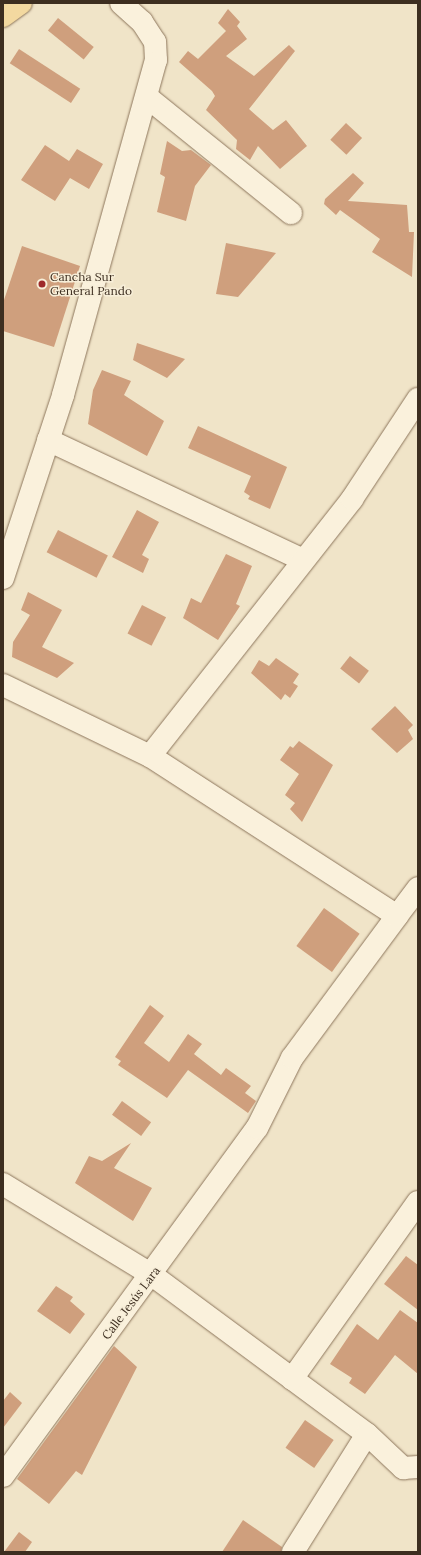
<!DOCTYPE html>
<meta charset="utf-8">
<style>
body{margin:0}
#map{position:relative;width:421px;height:1555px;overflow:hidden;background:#f0e4c8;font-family:Lora,serif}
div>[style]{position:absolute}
.building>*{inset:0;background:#cf9f7d;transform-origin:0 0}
.roads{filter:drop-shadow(0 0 1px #8d765c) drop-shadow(0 0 1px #8d765c)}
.street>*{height:22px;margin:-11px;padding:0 11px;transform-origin:11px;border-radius:11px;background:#faf1dc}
.secondary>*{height:22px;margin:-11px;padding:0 11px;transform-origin:11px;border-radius:11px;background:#faf1dc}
.primary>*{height:22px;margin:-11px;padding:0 11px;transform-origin:11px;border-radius:11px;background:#f3d9a0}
.dots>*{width:11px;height:11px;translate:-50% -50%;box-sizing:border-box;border:2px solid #f7eed8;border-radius:50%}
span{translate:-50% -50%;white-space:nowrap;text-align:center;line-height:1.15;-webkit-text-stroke:3px #f7eed8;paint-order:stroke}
.poi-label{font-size:12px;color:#3d2e20}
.left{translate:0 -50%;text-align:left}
.street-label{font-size:12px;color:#3d2e20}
.frame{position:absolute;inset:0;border:4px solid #3d2e20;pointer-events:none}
</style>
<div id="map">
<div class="building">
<div style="clip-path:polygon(228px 9px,240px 22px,237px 26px,247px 39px,226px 56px,254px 76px,289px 45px,295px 51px,249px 109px,273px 130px,286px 120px,307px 146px,280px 169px,258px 146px,250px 160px,236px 149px,237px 140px,206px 110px,215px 96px,212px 91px,179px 62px,188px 51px,198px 59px,226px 31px,218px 23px)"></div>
<div style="left:58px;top:18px;width:46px;height:16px;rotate:39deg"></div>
<div style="left:19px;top:49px;width:73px;height:17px;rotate:33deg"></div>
<div style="left:346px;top:123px;width:22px;height:23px;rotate:43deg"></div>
<div style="clip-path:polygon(167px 141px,182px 151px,191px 150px,211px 165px,195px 186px,186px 221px,157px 212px,165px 177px,160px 174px)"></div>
<div style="clip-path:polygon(45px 145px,69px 161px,77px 149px,103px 164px,89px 189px,70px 178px,55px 201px,21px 180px)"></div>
<div style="clip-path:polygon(353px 173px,364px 183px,348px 201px,407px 205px,409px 232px,414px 232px,412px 277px,372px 252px,380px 239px,340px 210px,336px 215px,324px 204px,325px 199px)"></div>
<div style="clip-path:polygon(226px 243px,276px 253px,238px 297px,216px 294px)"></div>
<div style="clip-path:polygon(22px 246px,80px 266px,54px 347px,3px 331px,3px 303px)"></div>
<div style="clip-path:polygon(137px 343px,185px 359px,167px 378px,133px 360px)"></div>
<div style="clip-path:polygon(102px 370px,131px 381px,124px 395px,164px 421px,147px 456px,88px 424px,93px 390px)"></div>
<div style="clip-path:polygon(198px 426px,287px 467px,270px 509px,248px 499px,250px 496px,244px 492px,251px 476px,188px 448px)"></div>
<div style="clip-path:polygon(137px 510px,159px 522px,142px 555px,149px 559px,143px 573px,112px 557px)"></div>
<div style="left:58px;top:530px;width:56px;height:25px;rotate:27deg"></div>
<div style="clip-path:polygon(226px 554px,252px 566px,236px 604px,240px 606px,218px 640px,183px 618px,191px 598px,201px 603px)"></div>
<div style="clip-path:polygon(28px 592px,62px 610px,42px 647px,74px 663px,57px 678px,12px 657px,13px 642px,30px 615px,21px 610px)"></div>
<div style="left:142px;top:605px;width:27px;height:32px;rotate:27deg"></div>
<div style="left:350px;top:656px;width:24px;height:16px;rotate:38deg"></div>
<div style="clip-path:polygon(276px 658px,299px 674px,293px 683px,298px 686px,290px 698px,285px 694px,281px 700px,251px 673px,259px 660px,269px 666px)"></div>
<div style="clip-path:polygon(395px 706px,413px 725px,408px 730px,413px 739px,397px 753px,371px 729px)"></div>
<div style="clip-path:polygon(299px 741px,333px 765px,302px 822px,290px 809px,295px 803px,285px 795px,299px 774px,280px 760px,290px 746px,293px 748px)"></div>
<div style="left:324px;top:908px;width:44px;height:47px;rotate:36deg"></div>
<div style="clip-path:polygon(150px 1005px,164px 1016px,144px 1043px,169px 1062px,188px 1034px,202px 1044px,194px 1054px,221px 1075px,226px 1068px,251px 1086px,245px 1093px,256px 1101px,248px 1113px,188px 1070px,167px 1098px,118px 1065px,121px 1061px,115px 1057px)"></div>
<div style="left:122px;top:1101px;width:36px;height:17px;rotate:36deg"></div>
<div style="clip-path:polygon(131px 1143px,114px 1168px,152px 1188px,133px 1221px,75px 1183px,89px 1156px,102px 1161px)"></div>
<div style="clip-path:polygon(406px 1256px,418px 1265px,418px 1310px,384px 1284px)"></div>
<div style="clip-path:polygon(56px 1286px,73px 1297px,70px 1301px,85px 1314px,70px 1334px,37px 1311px)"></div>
<div style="clip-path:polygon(400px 1310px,418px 1323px,418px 1374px,395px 1355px,365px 1394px,349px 1383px,352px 1378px,330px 1364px,357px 1324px,378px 1340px)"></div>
<div style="clip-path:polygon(114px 1346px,137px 1367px,82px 1475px,76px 1471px,49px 1504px,17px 1479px)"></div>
<div style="clip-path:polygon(10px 1392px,22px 1403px,3px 1428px,3px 1401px)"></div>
<div style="left:305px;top:1420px;width:35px;height:34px;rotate:35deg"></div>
<div style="clip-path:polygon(243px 1520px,282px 1547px,281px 1552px,222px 1552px)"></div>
<div style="clip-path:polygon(19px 1532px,32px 1542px,25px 1552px,4px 1552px)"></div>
</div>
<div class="roads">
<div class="street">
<div style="left:147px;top:97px;width:185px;rotate:38.9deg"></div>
<div style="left:48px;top:440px;width:282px;rotate:25.2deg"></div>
<div style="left:3px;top:578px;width:193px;rotate:-71.8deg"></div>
<div style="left:63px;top:395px;width:348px;rotate:-74.5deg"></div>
<div style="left:156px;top:60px;width:18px;rotate:-93deg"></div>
<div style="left:155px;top:42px;width:24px;rotate:-123deg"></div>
<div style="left:142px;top:22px;width:28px;rotate:-138deg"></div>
<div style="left:150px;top:756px;width:327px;rotate:-51.8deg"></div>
<div style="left:352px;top:499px;width:120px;rotate:-56.6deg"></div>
<div style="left:3px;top:1184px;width:175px;rotate:31.4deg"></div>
<div style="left:152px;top:1275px;width:267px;rotate:36.5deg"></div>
<div style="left:367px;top:1434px;width:50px;rotate:43.4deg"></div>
<div style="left:403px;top:1468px;width:15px;rotate:-4deg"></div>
<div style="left:292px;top:1379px;width:217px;rotate:-54.6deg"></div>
<div style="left:3px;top:1476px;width:431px;rotate:-53.9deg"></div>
<div style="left:257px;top:1128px;width:78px;rotate:-63.4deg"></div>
<div style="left:292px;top:1058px;width:177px;rotate:-53.5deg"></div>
<div style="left:293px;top:1552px;width:139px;rotate:-57.9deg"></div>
</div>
<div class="secondary">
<div style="left:3px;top:685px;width:163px;rotate:25.8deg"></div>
<div style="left:150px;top:756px;width:294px;rotate:32.9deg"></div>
<div style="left:397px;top:916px;width:35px;rotate:-53deg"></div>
</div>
<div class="primary">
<div style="left:3px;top:16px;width:22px;rotate:-36deg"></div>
</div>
</div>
<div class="dots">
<div style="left:42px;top:284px;background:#9e2a2b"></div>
</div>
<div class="poi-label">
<span class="left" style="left:50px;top:284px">Cancha Sur<br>General Pando</span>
</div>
<div class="street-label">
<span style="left:131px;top:1303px;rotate:-53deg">Calle Jesús Lara</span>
</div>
<div class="frame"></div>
</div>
